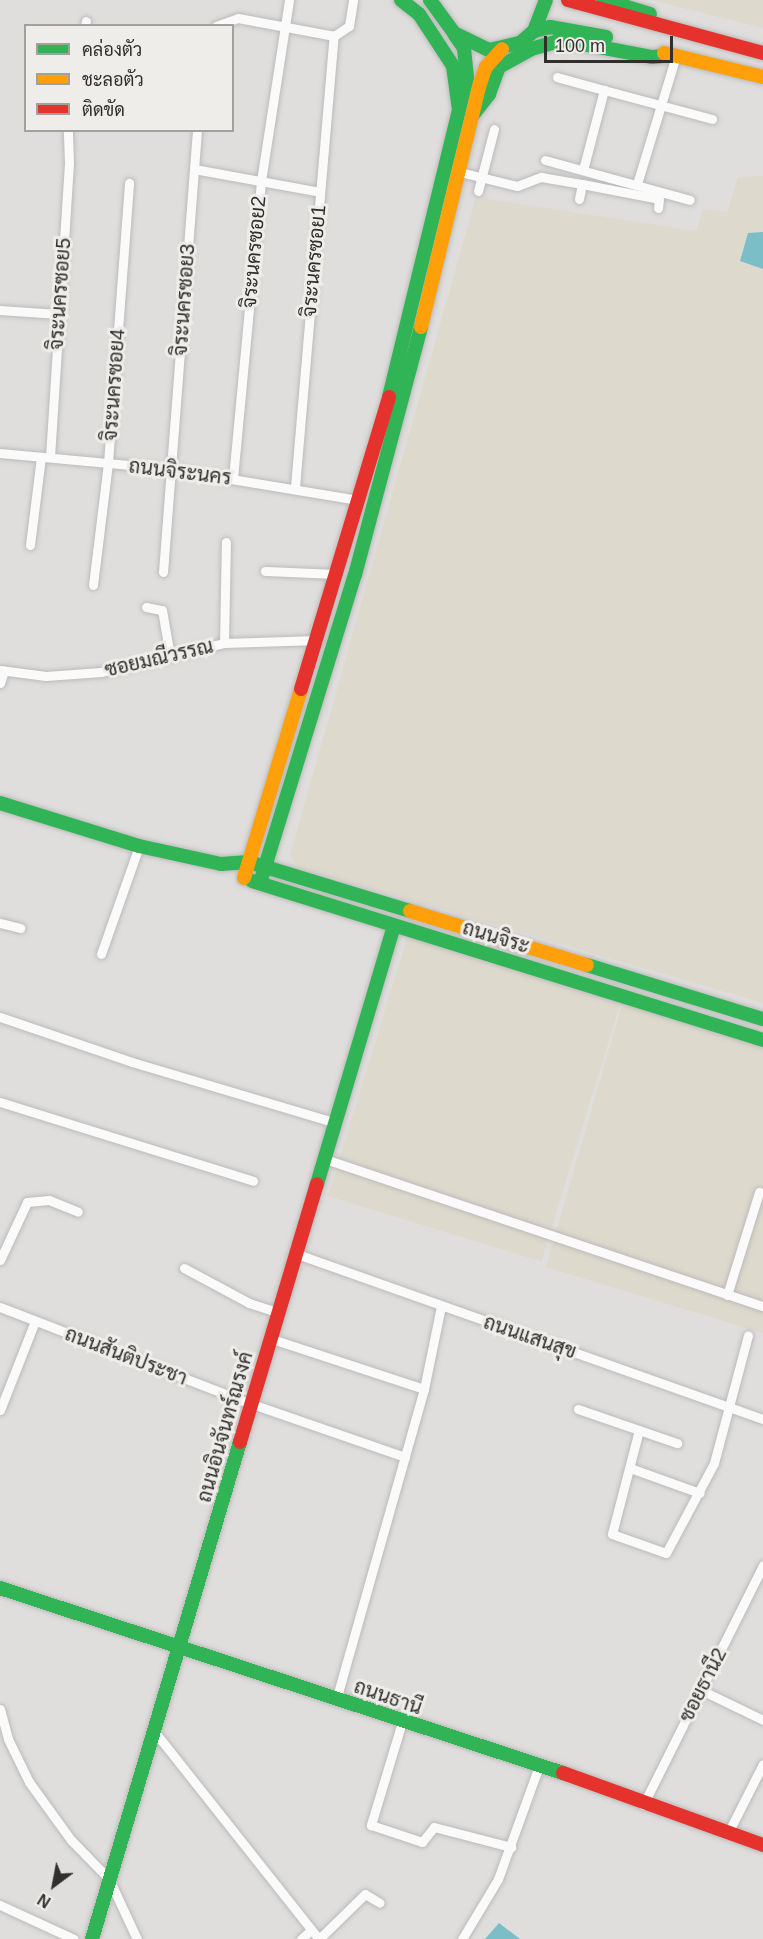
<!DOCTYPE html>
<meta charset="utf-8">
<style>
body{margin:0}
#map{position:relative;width:763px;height:1939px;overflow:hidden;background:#dfdedd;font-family:Helvetica,Sarabun,sans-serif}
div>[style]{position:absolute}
.education>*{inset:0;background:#ded9cd;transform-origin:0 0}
.water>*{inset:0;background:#7bbec7}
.roads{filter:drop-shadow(0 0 2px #bbbbba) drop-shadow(0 0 2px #bbbbba)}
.street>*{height:9px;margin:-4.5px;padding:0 4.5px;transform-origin:4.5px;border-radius:4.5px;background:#fafafa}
.fast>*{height:14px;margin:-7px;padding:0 7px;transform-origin:7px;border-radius:7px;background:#30b455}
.slow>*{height:14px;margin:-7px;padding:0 7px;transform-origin:7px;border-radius:7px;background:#ff9f0a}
.jam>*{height:14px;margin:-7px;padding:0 7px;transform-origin:7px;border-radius:7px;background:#e5322d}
span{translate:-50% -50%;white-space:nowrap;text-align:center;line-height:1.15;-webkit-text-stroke:6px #eeede9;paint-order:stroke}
.street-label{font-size:20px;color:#302f2e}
.legend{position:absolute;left:24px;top:24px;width:210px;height:108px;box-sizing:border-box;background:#eeede9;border:2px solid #a2a19e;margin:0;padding:8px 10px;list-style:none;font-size:18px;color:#302f2e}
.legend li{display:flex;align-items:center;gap:12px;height:30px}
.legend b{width:30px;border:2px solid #a2a19e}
.north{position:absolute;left:24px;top:1855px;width:60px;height:60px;-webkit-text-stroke:4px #eeede9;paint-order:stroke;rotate:212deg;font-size:16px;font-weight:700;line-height:24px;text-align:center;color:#302f2e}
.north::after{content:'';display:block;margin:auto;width:21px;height:27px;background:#302f2e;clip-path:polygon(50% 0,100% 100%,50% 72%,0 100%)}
.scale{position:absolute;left:544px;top:36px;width:129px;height:27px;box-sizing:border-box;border:3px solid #302f2e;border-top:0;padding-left:8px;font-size:18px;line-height:21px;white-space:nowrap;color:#302f2e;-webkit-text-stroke:4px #eeede9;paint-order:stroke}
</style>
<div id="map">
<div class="education">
<div style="clip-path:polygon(651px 0,763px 0,763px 28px)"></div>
<div style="clip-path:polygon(763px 176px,763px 1003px,297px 867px,290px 855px,476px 197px,696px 231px,703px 209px,727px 212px,738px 177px)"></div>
<div style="left:407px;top:938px;width:223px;height:270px;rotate:17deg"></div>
<div style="clip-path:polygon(622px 1004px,763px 1048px,763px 1333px,546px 1267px)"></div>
</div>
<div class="water">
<div style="clip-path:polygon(763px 232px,763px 269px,740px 261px,748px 233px)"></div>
<div style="clip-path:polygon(499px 1923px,520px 1939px,485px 1939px)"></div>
</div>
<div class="roads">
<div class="street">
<div style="left:85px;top:26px;width:5px;rotate:-79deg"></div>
<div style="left:216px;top:26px;width:23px;rotate:-20deg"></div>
<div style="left:238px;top:18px;width:98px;rotate:10.6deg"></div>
<div style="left:334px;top:36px;width:18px;rotate:-34deg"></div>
<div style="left:349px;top:26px;width:26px;rotate:-81deg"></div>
<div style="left:557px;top:77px;width:49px;rotate:15.5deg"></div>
<div style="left:545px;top:160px;width:150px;rotate:15.4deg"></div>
<div style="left:194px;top:169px;width:128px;rotate:10.3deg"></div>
<div style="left:583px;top:170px;width:83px;rotate:-75.3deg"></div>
<div style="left:604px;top:90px;width:112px;rotate:15deg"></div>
<div style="left:460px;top:172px;width:59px;rotate:13.8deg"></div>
<div style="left:517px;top:186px;width:26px;rotate:-21deg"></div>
<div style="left:541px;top:177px;width:42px;rotate:9.7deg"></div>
<div style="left:582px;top:184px;width:78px;rotate:11deg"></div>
<div style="left:659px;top:199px;width:9px;rotate:96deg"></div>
<div style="left:637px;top:184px;width:134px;rotate:-73.1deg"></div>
<div style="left:478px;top:191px;width:64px;rotate:-75.5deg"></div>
<div style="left:579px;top:199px;width:15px;rotate:-79deg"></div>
<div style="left:0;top:310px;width:58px;rotate:3.9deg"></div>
<div style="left:0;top:453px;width:172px;rotate:5.3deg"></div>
<div style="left:171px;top:469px;width:191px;rotate:9.4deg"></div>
<div style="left:50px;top:457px;width:295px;rotate:-86.3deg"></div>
<div style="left:69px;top:163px;width:33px;rotate:-92deg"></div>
<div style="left:233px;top:478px;width:298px;rotate:-84.6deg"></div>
<div style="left:261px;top:181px;width:183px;rotate:-81.2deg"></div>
<div style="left:295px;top:487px;width:453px;rotate:-85.1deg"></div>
<div style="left:30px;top:545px;width:89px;rotate:-82.9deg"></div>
<div style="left:265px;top:571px;width:72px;rotate:2.4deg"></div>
<div style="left:163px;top:572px;width:443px;rotate:-85.6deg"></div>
<div style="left:93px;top:585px;width:123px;rotate:-83deg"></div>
<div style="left:108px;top:463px;width:281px;rotate:-85.7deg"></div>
<div style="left:146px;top:607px;width:16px;rotate:11deg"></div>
<div style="left:162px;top:610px;width:47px;rotate:80.1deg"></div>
<div style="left:224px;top:643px;width:101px;rotate:-88.9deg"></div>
<div style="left:0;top:670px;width:46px;rotate:7.4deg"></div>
<div style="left:46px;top:676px;width:55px;rotate:-4.2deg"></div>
<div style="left:101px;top:672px;width:126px;rotate:-13.3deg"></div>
<div style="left:224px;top:643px;width:94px;rotate:-1.8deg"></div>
<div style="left:0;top:683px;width:13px;rotate:-72deg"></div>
<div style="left:0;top:923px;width:21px;rotate:14deg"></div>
<div style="left:101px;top:954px;width:114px;rotate:-70.6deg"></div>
<div style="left:0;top:1017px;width:139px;rotate:18.8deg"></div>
<div style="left:132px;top:1062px;width:213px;rotate:16.6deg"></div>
<div style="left:0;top:1102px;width:265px;rotate:17.3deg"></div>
<div style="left:325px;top:1159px;width:462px;rotate:18.6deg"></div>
<div style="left:297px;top:1254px;width:494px;rotate:19.5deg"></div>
<div style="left:0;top:1260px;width:64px;rotate:-65deg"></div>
<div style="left:27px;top:1202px;width:22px;rotate:-5deg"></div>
<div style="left:49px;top:1200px;width:31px;rotate:22deg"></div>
<div style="left:184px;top:1268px;width:74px;rotate:28.3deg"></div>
<div style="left:249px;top:1303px;width:32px;rotate:18deg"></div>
<div style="left:727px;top:1295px;width:108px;rotate:-72.7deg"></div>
<div style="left:0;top:1307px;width:270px;rotate:21.1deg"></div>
<div style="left:252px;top:1404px;width:162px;rotate:19.1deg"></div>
<div style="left:272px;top:1339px;width:160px;rotate:18.2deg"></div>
<div style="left:578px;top:1409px;width:105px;rotate:19deg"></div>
<div style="left:0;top:1410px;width:96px;rotate:-68.5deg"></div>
<div style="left:639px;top:1430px;width:107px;rotate:104.6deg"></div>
<div style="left:612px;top:1534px;width:57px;rotate:19.4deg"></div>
<div style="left:666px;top:1553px;width:102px;rotate:-61.9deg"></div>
<div style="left:714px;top:1463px;width:132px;rotate:-75.1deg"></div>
<div style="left:630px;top:1468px;width:74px;rotate:19.7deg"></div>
<div style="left:701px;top:1690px;width:69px;rotate:25.8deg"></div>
<div style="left:336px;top:1700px;width:323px;rotate:-74.2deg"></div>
<div style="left:424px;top:1389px;width:85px;rotate:-78.4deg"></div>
<div style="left:0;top:1709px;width:31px;rotate:75deg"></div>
<div style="left:8px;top:1739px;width:48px;rotate:64deg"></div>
<div style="left:29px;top:1782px;width:72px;rotate:54.1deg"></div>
<div style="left:71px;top:1840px;width:54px;rotate:45.7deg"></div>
<div style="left:109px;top:1879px;width:66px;rotate:65deg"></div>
<div style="left:402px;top:1722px;width:108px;rotate:106.8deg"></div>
<div style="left:371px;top:1825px;width:54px;rotate:18.4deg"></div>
<div style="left:422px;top:1842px;width:19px;rotate:-51deg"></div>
<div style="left:434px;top:1827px;width:80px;rotate:14.6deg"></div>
<div style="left:154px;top:1731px;width:265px;rotate:51.6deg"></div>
<div style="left:643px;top:1805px;width:268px;rotate:-63.4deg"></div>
<div style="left:728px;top:1833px;width:77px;rotate:-63.1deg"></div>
<div style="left:0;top:1905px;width:81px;rotate:24.7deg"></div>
<div style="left:301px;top:1939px;width:13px;rotate:-42deg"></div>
<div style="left:319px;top:1939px;width:64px;rotate:-44.4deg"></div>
<div style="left:365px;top:1894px;width:17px;rotate:31deg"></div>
<div style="left:462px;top:1939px;width:70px;rotate:-59deg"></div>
<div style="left:498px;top:1879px;width:120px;rotate:-70.1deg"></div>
</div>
<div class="fast">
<div style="left:401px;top:0;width:23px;rotate:38deg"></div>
<div style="left:419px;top:14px;width:62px;rotate:56.8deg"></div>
<div style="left:453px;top:66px;width:44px;rotate:82.2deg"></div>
<div style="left:430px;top:0;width:41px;rotate:54deg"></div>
<div style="left:454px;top:33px;width:39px;rotate:26deg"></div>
<div style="left:489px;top:50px;width:32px;rotate:-13deg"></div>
<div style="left:520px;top:43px;width:18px;rotate:-41deg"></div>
<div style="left:534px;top:31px;width:33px;rotate:-69deg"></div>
<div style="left:604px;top:0;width:48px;rotate:16.9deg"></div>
<div style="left:534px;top:31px;width:16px;rotate:-14deg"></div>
<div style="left:550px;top:27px;width:57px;rotate:10.1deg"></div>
<div style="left:472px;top:116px;width:28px;rotate:-52deg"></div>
<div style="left:489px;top:94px;width:29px;rotate:-70deg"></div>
<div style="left:499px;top:67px;width:37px;rotate:-29deg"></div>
<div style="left:531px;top:49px;width:32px;rotate:-16deg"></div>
<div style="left:562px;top:40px;width:92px;rotate:10.7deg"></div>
<div style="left:652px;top:57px;width:21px;rotate:-5deg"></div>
<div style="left:389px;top:397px;width:329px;rotate:-76.3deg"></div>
<div style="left:467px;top:77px;width:29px;rotate:-96deg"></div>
<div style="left:464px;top:48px;width:16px;rotate:-125deg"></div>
<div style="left:0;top:803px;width:145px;rotate:17.2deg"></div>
<div style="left:139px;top:846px;width:84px;rotate:12.4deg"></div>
<div style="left:221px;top:864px;width:28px;rotate:-4deg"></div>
<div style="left:249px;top:862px;width:168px;rotate:16.9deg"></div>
<div style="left:252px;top:881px;width:535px;rotate:17.28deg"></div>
<div style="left:260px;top:883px;width:322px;rotate:-72.9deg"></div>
<div style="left:355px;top:575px;width:257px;rotate:-75.1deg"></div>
<div style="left:587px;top:965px;width:184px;rotate:17.1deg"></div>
<div style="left:317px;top:1184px;width:269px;rotate:-73.4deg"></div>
<div style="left:0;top:1588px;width:593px;rotate:18.19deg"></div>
<div style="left:92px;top:1939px;width:519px;rotate:-73.42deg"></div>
</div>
<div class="slow">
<div style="left:664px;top:53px;width:102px;rotate:13.6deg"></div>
<div style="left:421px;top:327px;width:247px;rotate:-76.4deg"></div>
<div style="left:479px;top:87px;width:21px;rotate:-71deg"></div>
<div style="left:486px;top:67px;width:24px;rotate:-48deg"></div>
<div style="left:244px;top:878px;width:197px;rotate:-73.2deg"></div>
<div style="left:410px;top:911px;width:185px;rotate:17deg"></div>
</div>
<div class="jam">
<div style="left:568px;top:0;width:202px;rotate:15.2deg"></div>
<div style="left:301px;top:689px;width:305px;rotate:-73.2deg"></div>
<div style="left:240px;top:1442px;width:269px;rotate:-73.4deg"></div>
<div style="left:563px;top:1773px;width:213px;rotate:19.8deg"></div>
</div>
</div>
<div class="street-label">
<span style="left:254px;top:252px;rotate:-85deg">จิระนครซอย2</span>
<span style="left:314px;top:261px;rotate:-85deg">จิระนครซอย1</span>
<span style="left:60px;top:294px;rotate:-86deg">จิระนครซอย5</span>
<span style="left:184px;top:300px;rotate:-86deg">จิระนครซอย3</span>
<span style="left:114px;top:385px;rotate:-86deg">จิระนครซอย4</span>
<span style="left:180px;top:472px;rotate:7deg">ถนนจิระนคร</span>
<span style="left:159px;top:658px;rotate:-13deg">ซอยมณีวรรณ</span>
<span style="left:496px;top:937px;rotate:17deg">ถนนจิระ</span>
<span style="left:530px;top:1337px;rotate:19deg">ถนนแสนสุข</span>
<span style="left:126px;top:1356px;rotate:21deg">ถนนสันติประชา</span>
<span style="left:225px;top:1427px;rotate:-74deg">ถนนอินจันทร์ณรงค์</span>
<span style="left:703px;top:1685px;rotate:-63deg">ซอยธานี2</span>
<span style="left:388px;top:1697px;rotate:19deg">ถนนธานี</span>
</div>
<ul class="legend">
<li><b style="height:8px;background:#30b455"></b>คล่องตัว</li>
<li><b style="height:8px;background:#ff9f0a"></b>ชะลอตัว</li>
<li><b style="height:8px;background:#e5322d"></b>ติดขัด</li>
</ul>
<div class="north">N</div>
<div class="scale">100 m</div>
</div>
